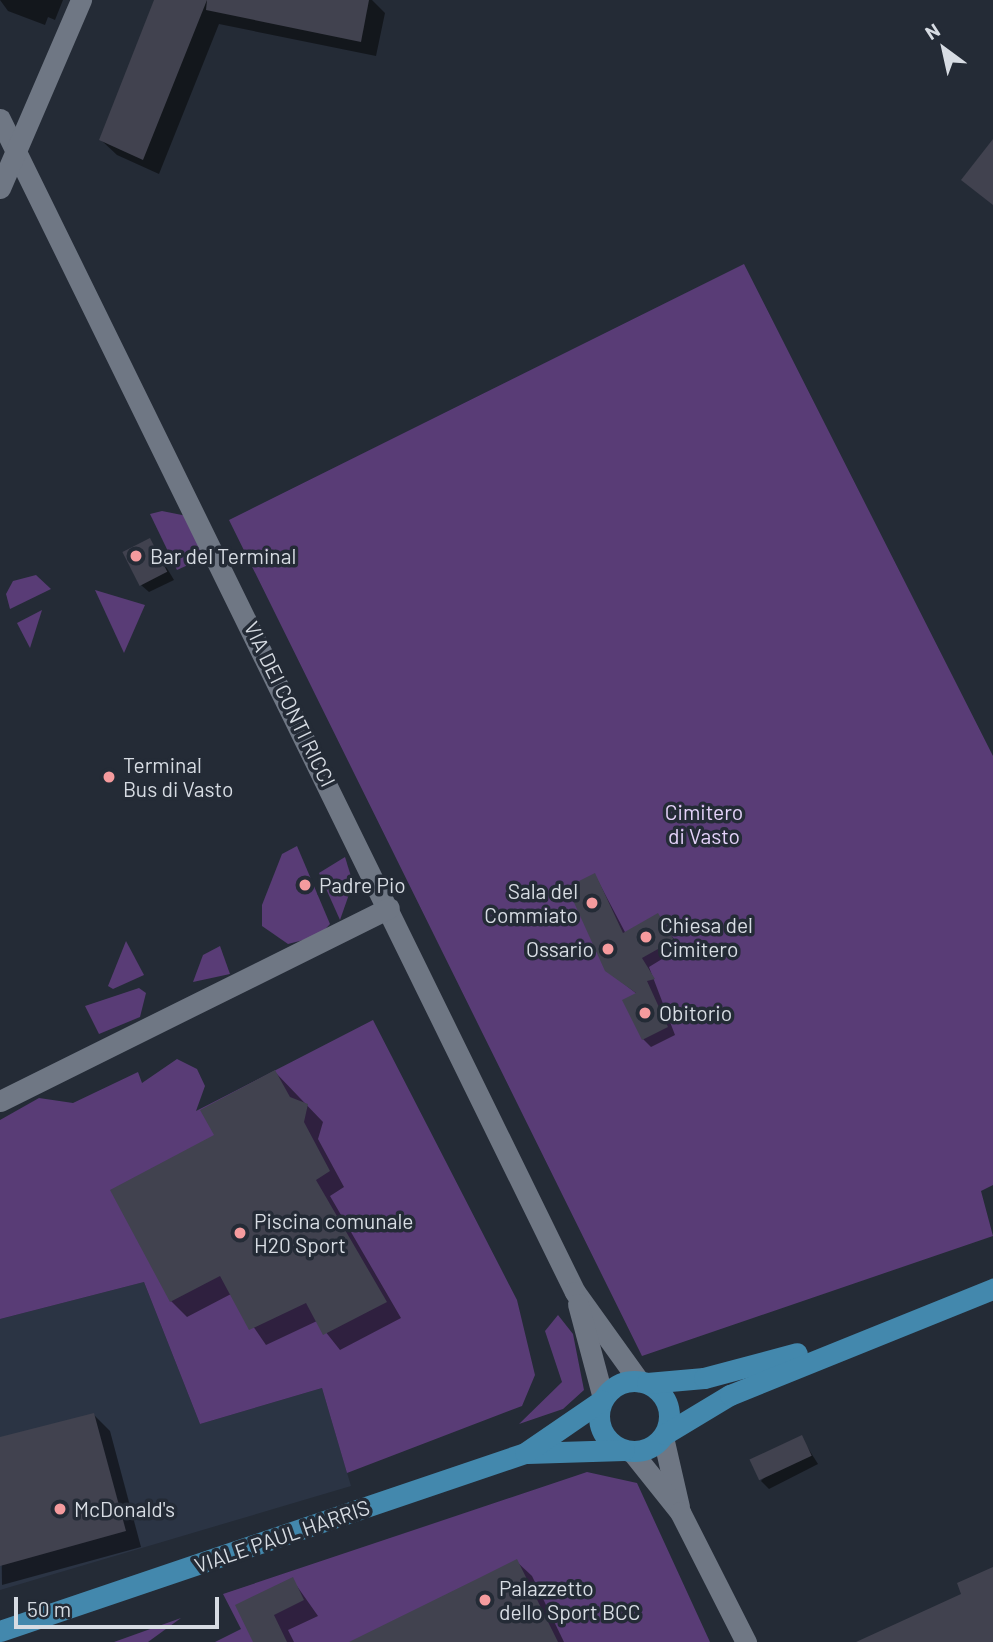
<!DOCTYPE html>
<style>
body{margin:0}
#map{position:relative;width:993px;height:1642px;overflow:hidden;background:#242b36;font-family:Barlow,sans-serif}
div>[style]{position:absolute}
.built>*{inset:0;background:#2b3444}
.green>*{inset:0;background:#593c76}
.shadow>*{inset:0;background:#0007}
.building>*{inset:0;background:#41424f;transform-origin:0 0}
.minor>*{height:21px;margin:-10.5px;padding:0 10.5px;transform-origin:10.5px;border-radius:10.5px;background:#6f7784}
.major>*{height:21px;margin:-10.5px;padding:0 10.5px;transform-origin:10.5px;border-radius:10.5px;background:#4388ad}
.major>.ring{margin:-10.5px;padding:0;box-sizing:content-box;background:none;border:21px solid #4388ad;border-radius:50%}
.dots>*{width:19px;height:19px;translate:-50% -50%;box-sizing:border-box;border:4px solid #242b36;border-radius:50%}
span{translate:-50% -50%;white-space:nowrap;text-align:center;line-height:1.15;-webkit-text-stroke:7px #242b36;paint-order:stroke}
.poi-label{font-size:21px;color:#d7dce3}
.left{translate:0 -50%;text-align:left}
.right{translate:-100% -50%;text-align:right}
.street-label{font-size:21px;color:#d7dce3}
.park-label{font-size:21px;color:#e4d2f9}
.north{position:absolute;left:909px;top:14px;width:70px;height:70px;-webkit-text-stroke:5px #242b36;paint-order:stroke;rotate:327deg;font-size:19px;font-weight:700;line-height:28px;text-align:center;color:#d7dce3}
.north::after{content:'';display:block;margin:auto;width:24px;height:32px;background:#d7dce3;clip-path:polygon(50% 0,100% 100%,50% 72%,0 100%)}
.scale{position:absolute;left:14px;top:1597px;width:205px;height:32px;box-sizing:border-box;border:4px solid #d7dce3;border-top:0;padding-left:9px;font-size:21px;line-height:24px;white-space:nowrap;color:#d7dce3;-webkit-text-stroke:5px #242b36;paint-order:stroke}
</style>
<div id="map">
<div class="built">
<div style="clip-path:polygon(144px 1282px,200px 1424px,322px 1388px,351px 1486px,0 1590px,0 1319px)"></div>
</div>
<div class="green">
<div style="clip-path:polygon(744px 264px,993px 756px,993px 1185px,981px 1191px,993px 1236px,642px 1356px,229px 520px)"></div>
<div style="clip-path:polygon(162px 511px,187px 516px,210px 555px,177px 570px,150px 514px)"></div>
<div style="clip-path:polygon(36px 575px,51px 589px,10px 609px,6px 594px,13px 581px)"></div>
<div style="clip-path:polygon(95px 590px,145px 605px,124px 653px)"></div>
<div style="clip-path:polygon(42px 610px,30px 648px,17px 623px)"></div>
<div style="clip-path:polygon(297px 846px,330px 924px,319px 936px,288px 944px,262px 926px,262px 905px,282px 854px)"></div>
<div style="clip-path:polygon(345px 857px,353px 883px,340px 920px,319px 873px)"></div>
<div style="clip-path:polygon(126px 941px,144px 975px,113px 989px,108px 986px)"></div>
<div style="clip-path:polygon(220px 946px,230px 974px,193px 982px,203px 955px)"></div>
<div style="clip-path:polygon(139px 988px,146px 993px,140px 1017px,99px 1034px,85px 1006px)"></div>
<div style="clip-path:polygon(373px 1020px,517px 1300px,535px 1375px,522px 1406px,347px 1473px,322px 1388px,200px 1424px,144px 1282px,0 1319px,0 1120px,39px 1098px,73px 1103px,138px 1072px,142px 1083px,177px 1059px,197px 1069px,205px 1086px,196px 1111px)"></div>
<div style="clip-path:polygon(558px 1315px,573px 1334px,584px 1390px,563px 1409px,519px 1424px,562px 1382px,545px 1331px)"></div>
<div style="clip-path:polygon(587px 1472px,637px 1483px,710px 1642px,215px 1642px,241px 1629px,223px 1594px)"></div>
<div style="clip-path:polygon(181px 1618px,148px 1642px,114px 1642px)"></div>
</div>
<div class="shadow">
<div style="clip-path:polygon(0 0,63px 0,55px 20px,48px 17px,45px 25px,8px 11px)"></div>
<div style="clip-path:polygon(156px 0,372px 0,385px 13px,376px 56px,219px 24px,159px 174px,117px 155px,101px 140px)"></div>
<div style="clip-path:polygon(150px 540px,174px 580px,149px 592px,141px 585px)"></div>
<div style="clip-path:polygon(595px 875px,626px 934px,658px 915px,680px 948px,649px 967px,675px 1035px,651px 1047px,643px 1039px,637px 994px,606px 970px)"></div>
<div style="clip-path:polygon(275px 1072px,323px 1122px,318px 1139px,344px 1187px,330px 1196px,401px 1318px,340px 1350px,317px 1321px,266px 1345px,231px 1294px,187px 1317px,171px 1301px,113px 1190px,216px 1135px)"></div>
<div style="clip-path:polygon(94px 1415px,110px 1431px,141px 1547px,2px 1585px,0 1439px)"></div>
<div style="clip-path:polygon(801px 1437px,818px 1464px,769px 1489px,761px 1481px)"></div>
<div style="clip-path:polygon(516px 1561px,532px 1576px,564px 1642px,352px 1642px)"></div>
<div style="clip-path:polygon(292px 1579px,318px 1616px,288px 1630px,294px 1642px,255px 1642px)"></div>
</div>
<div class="building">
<div style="clip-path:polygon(154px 0,207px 0,143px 160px,99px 140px)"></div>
<div style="clip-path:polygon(207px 0,369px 0,361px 42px,206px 10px)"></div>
<div style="clip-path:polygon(993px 139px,993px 205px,961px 180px)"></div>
<div style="left:150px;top:538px;width:38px;height:31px;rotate:63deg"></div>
<div style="clip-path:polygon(595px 873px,623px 933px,658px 913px,674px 940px,642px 958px,655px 979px,647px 981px,668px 1027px,642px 1040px,622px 1000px,636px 993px,605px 971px,567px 887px)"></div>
<div style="clip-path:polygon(275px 1070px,290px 1097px,308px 1104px,304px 1122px,330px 1171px,316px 1180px,387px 1302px,323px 1335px,306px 1303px,249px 1330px,220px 1276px,170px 1302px,110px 1190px,214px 1135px,200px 1110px)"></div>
<div style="clip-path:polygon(94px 1413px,126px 1531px,0 1566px,0 1437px)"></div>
<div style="left:802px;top:1435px;width:23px;height:58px;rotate:65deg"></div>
<div style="clip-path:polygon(517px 1559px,558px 1642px,349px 1642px,481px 1577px)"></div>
<div style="clip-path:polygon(993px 1567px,993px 1642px,856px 1642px,961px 1594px,957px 1583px)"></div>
<div style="clip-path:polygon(293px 1577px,304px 1600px,274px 1615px,287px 1642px,253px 1642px,235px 1605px)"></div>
</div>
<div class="minor">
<div style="left:0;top:119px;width:1306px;rotate:63.89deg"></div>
<div style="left:575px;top:1292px;width:110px;rotate:54.3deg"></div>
<div style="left:0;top:188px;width:205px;rotate:-66.7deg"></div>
<div style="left:0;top:1101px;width:434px;rotate:-26.4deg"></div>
<div style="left:578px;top:1304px;width:97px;rotate:75.1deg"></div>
<div style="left:663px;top:1437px;width:72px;rotate:77.1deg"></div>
<div style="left:632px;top:1452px;width:77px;rotate:51.3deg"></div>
<div style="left:680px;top:1512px;width:146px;rotate:63.1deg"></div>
</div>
<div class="major">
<div class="ring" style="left:599px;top:1381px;width:49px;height:49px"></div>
<div style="left:647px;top:1383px;width:57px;rotate:-5deg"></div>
<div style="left:704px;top:1378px;width:96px;rotate:-15deg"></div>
<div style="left:665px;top:1434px;width:76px;rotate:-31deg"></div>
<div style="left:730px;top:1395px;width:284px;rotate:-22deg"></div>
<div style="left:527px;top:1453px;width:97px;rotate:-1.8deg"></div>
<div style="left:0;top:1631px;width:554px;rotate:-18.73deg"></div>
<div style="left:525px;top:1453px;width:93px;rotate:-34.5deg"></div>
</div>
<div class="dots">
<div style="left:136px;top:556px;background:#f59b9e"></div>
<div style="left:109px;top:777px;background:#f59b9e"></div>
<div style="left:305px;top:885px;background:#f59b9e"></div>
<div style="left:592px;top:903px;background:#f59b9e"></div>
<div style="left:646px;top:937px;background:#f59b9e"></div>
<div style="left:608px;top:949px;background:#f59b9e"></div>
<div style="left:645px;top:1013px;background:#f59b9e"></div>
<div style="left:240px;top:1233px;background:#f59b9e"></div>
<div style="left:60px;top:1509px;background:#f59b9e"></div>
<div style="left:485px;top:1600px;background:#f59b9e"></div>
</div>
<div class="poi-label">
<span class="left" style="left:150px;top:556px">Bar del Terminal</span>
<span class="left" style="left:123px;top:777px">Terminal<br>Bus di Vasto</span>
<span class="left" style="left:319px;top:885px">Padre Pio</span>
<span class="right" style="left:578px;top:903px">Sala del<br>Commiato</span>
<span class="left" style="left:660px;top:937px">Chiesa del<br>Cimitero</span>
<span class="right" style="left:594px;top:949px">Ossario</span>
<span class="left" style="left:659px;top:1013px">Obitorio</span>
<span class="left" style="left:254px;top:1233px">Piscina comunale<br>H20 Sport</span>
<span class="left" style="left:74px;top:1509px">McDonald's</span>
<span class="left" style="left:499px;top:1600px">Palazzetto<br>dello Sport BCC</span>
</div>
<div class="street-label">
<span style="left:290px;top:704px;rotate:64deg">VIA DEI CONTI RICCI</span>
<span style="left:282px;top:1536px;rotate:-19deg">VIALE PAUL HARRIS</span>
</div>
<div class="park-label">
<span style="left:704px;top:824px">Cimitero<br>di Vasto</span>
</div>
<div class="north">N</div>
<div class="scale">50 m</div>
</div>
